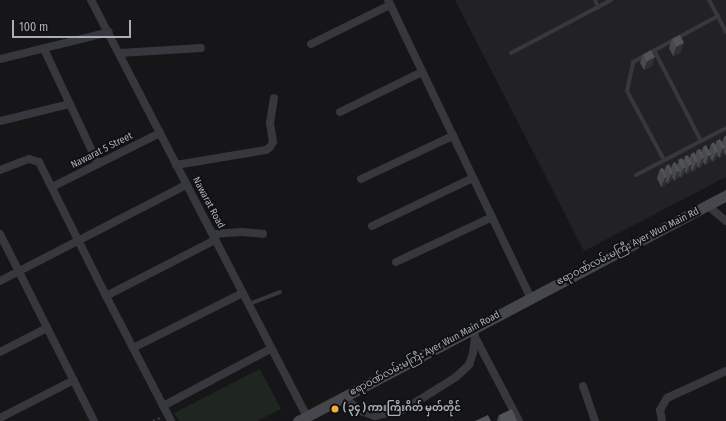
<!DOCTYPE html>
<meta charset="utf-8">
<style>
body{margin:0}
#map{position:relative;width:726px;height:421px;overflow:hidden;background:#161618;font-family:"Fira Sans Condensed","Noto Sans Myanmar",sans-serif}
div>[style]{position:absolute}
.built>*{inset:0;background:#222225}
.green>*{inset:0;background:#1e261f}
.path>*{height:1.5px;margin-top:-0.75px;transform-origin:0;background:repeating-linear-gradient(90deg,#3d3f44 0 2px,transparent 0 5px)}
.service>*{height:4px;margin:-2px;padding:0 2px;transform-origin:2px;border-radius:2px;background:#37383d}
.minor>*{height:8px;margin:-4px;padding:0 4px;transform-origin:4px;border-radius:4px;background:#37383d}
.secondary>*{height:11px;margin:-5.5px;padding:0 5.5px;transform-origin:5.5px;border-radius:5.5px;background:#45474d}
.wall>*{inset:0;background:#47494d}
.shaded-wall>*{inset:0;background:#2f3033}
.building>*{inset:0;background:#525359;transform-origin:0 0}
.dots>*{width:11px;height:11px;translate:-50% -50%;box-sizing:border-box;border:2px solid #111113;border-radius:50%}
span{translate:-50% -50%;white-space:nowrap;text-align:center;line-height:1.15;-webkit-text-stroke:4px #111113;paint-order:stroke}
.street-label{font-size:10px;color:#a8adb8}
.poi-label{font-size:10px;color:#a8adb8;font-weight:700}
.left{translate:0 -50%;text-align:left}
.scale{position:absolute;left:12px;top:20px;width:119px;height:18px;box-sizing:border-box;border:2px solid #a8adb8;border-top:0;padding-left:5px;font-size:12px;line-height:14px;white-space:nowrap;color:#a8adb8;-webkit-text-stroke:3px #111113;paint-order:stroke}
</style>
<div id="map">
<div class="built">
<div style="clip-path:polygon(455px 0,726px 0,726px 177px,584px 251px)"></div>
</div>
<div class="green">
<div style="clip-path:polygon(260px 369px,281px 409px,257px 421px,179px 421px,174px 413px)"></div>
</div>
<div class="path">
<div style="left:153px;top:421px;width:8px;rotate:-23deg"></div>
</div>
<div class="service">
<div style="left:595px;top:0;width:8px;rotate:67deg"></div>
<div style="left:709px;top:0;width:36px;rotate:62deg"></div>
<div style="left:654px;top:50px;width:102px;rotate:62.7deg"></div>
<div style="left:511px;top:53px;width:113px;rotate:-27.9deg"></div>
<div style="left:664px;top:160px;width:78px;rotate:-118.2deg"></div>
<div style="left:627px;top:91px;width:30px;rotate:-78deg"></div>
<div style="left:633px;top:62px;width:97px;rotate:-28.4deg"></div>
<div style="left:636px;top:175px;width:102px;rotate:-27.6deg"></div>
<div style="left:249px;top:304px;width:33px;rotate:-21deg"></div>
</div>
<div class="minor">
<div style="left:91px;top:0;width:469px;rotate:62.6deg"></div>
<div style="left:388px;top:0;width:329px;rotate:64.4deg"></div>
<div style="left:311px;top:44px;width:88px;rotate:-26.3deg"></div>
<div style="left:44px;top:49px;width:127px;rotate:64.8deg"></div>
<div style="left:120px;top:53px;width:81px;rotate:-3.5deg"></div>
<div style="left:0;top:59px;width:112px;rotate:-13.9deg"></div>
<div style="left:340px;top:112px;width:91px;rotate:-26deg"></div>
<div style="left:0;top:121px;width:72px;rotate:-13.7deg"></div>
<div style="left:176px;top:165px;width:91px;rotate:-9.5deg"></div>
<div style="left:266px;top:150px;width:5px;rotate:-37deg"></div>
<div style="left:270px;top:147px;width:6px;rotate:-59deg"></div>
<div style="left:273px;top:142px;width:19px;rotate:-99deg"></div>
<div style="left:270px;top:123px;width:25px;rotate:-81deg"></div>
<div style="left:0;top:170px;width:31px;rotate:-21deg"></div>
<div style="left:29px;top:159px;width:10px;rotate:17deg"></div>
<div style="left:39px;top:162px;width:150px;rotate:63.4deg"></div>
<div style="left:106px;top:296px;width:141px;rotate:62.5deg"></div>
<div style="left:361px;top:179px;width:102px;rotate:-25.1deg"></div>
<div style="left:52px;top:187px;width:121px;rotate:-26.6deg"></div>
<div style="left:707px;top:205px;width:25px;rotate:40deg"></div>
<div style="left:372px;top:226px;width:112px;rotate:-25.4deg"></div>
<div style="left:0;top:234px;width:209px;rotate:63.3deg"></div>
<div style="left:213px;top:234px;width:29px;rotate:-4deg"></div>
<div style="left:242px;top:232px;width:21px;rotate:5deg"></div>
<div style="left:396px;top:262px;width:106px;rotate:-25.1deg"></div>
<div style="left:0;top:281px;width:209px;rotate:-27.3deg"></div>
<div style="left:106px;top:296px;width:123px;rotate:-27.2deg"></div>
<div style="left:475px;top:337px;width:95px;rotate:62.4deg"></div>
<div style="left:133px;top:348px;width:123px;rotate:-26.6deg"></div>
<div style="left:0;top:352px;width:53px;rotate:-27.1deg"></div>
<div style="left:583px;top:386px;width:37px;rotate:71deg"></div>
<div style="left:343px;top:397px;width:23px;rotate:38deg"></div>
<div style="left:361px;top:411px;width:15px;rotate:20deg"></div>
<div style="left:375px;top:416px;width:31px;rotate:-13deg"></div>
<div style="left:405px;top:409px;width:60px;rotate:-32.1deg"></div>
<div style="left:456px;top:377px;width:18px;rotate:-43deg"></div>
<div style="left:469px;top:365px;width:13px;rotate:-72deg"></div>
<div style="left:473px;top:353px;width:17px;rotate:-83deg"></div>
<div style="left:163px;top:406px;width:121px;rotate:-28deg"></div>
<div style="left:0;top:418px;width:83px;rotate:-27.2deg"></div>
<div style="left:662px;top:421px;width:11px;rotate:-100deg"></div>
<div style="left:660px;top:410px;width:14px;rotate:-60deg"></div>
<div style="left:667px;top:398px;width:65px;rotate:-24.6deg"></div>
</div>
<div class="secondary">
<div style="left:298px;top:421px;width:484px;rotate:-27.8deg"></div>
</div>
<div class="wall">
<div style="clip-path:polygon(672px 39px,681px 52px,673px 56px,669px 48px)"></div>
<div style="clip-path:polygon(643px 54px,652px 66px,644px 70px,640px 63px)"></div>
<div style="clip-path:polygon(726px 136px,726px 154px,725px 155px,723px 151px,721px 157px,719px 158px,717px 155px,715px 160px,712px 162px,710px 157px,708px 163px,705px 165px,703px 162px,701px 167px,698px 168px,697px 165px,695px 170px,692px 172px,691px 168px,689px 173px,686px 174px,685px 171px,683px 176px,680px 178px,679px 175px,677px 179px,674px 181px,672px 177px,670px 182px,667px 184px,666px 181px,664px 186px,661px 187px,657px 178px,660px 169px,664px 171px,666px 166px,671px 168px,673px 163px,677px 165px,679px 160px,683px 161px,685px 157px,689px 159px,691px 154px,695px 155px,697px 150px,701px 152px,703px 147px,709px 150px,711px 144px,715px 145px,717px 140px,722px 142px,724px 137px)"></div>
<div style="clip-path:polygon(499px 415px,517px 421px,497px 421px)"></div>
</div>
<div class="shaded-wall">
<div style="clip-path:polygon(684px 43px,681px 52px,673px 56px,676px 47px)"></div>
<div style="clip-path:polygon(655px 57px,652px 66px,644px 70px,647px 61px)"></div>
<div style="clip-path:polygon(725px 148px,721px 157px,719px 158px,722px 149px)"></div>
<div style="clip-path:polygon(718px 152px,715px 160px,712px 162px,716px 153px)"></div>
<div style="clip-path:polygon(711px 155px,708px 163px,705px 165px,708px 156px)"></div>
<div style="clip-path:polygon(704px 158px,701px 167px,698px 168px,702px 159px)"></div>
<div style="clip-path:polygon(698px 161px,695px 170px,692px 172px,696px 163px)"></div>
<div style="clip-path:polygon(692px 164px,689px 173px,686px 174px,689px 166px)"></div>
<div style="clip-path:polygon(686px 167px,683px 176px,680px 178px,683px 169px)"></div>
<div style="clip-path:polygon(680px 171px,677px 179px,674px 181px,677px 172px)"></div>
<div style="clip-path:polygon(673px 174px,670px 182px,667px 184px,671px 175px)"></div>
<div style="clip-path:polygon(667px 177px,664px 186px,661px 187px,665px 178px)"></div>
</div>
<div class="building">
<div style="left:680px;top:35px;width:9px;height:9px;rotate:63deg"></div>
<div style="left:651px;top:50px;width:8px;height:9px;rotate:60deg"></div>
<div style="clip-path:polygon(726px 136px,726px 142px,724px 137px)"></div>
<div style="left:720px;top:139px;width:10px;height:3px;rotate:61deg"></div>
<div style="clip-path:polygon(714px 142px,718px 152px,716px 153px,711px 144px)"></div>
<div style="clip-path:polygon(706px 145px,711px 155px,708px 156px,703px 147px)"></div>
<div style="clip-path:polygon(700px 149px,704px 158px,702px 159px,697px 150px)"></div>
<div style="clip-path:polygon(694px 152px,698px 161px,696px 163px,691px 154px)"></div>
<div style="left:688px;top:155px;width:10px;height:4px;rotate:66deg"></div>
<div style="left:682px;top:158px;width:10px;height:4px;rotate:66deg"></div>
<div style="clip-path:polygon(675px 162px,680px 171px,677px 172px,673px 163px)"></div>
<div style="clip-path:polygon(669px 164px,673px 174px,671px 175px,666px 166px)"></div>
<div style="clip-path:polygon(663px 168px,667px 177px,665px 178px,660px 169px)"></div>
<div style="clip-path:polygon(512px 409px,517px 421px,501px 421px,499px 415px)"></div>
<div style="clip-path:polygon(488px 415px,491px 421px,475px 421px)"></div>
</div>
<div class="dots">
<div style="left:335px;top:409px;background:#f2b134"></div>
</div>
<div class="street-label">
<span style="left:102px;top:151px;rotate:-27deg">Nawarat 5 Street</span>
<span style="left:208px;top:203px;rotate:62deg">Nawarat Road</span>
<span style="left:628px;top:247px;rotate:-27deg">ဧရာဝဏ်လမ်းမကြီး Ayer Wun Main Rd</span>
<span style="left:425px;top:354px;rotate:-28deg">ဧရာဝဏ်လမ်းမကြီး Ayer Wun Main Road</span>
</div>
<div class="poi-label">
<span class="left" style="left:343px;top:409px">( ၃၄ ) ကားကြီးဂိတ် မှတ်တိုင်</span>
</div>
<div class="scale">100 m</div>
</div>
